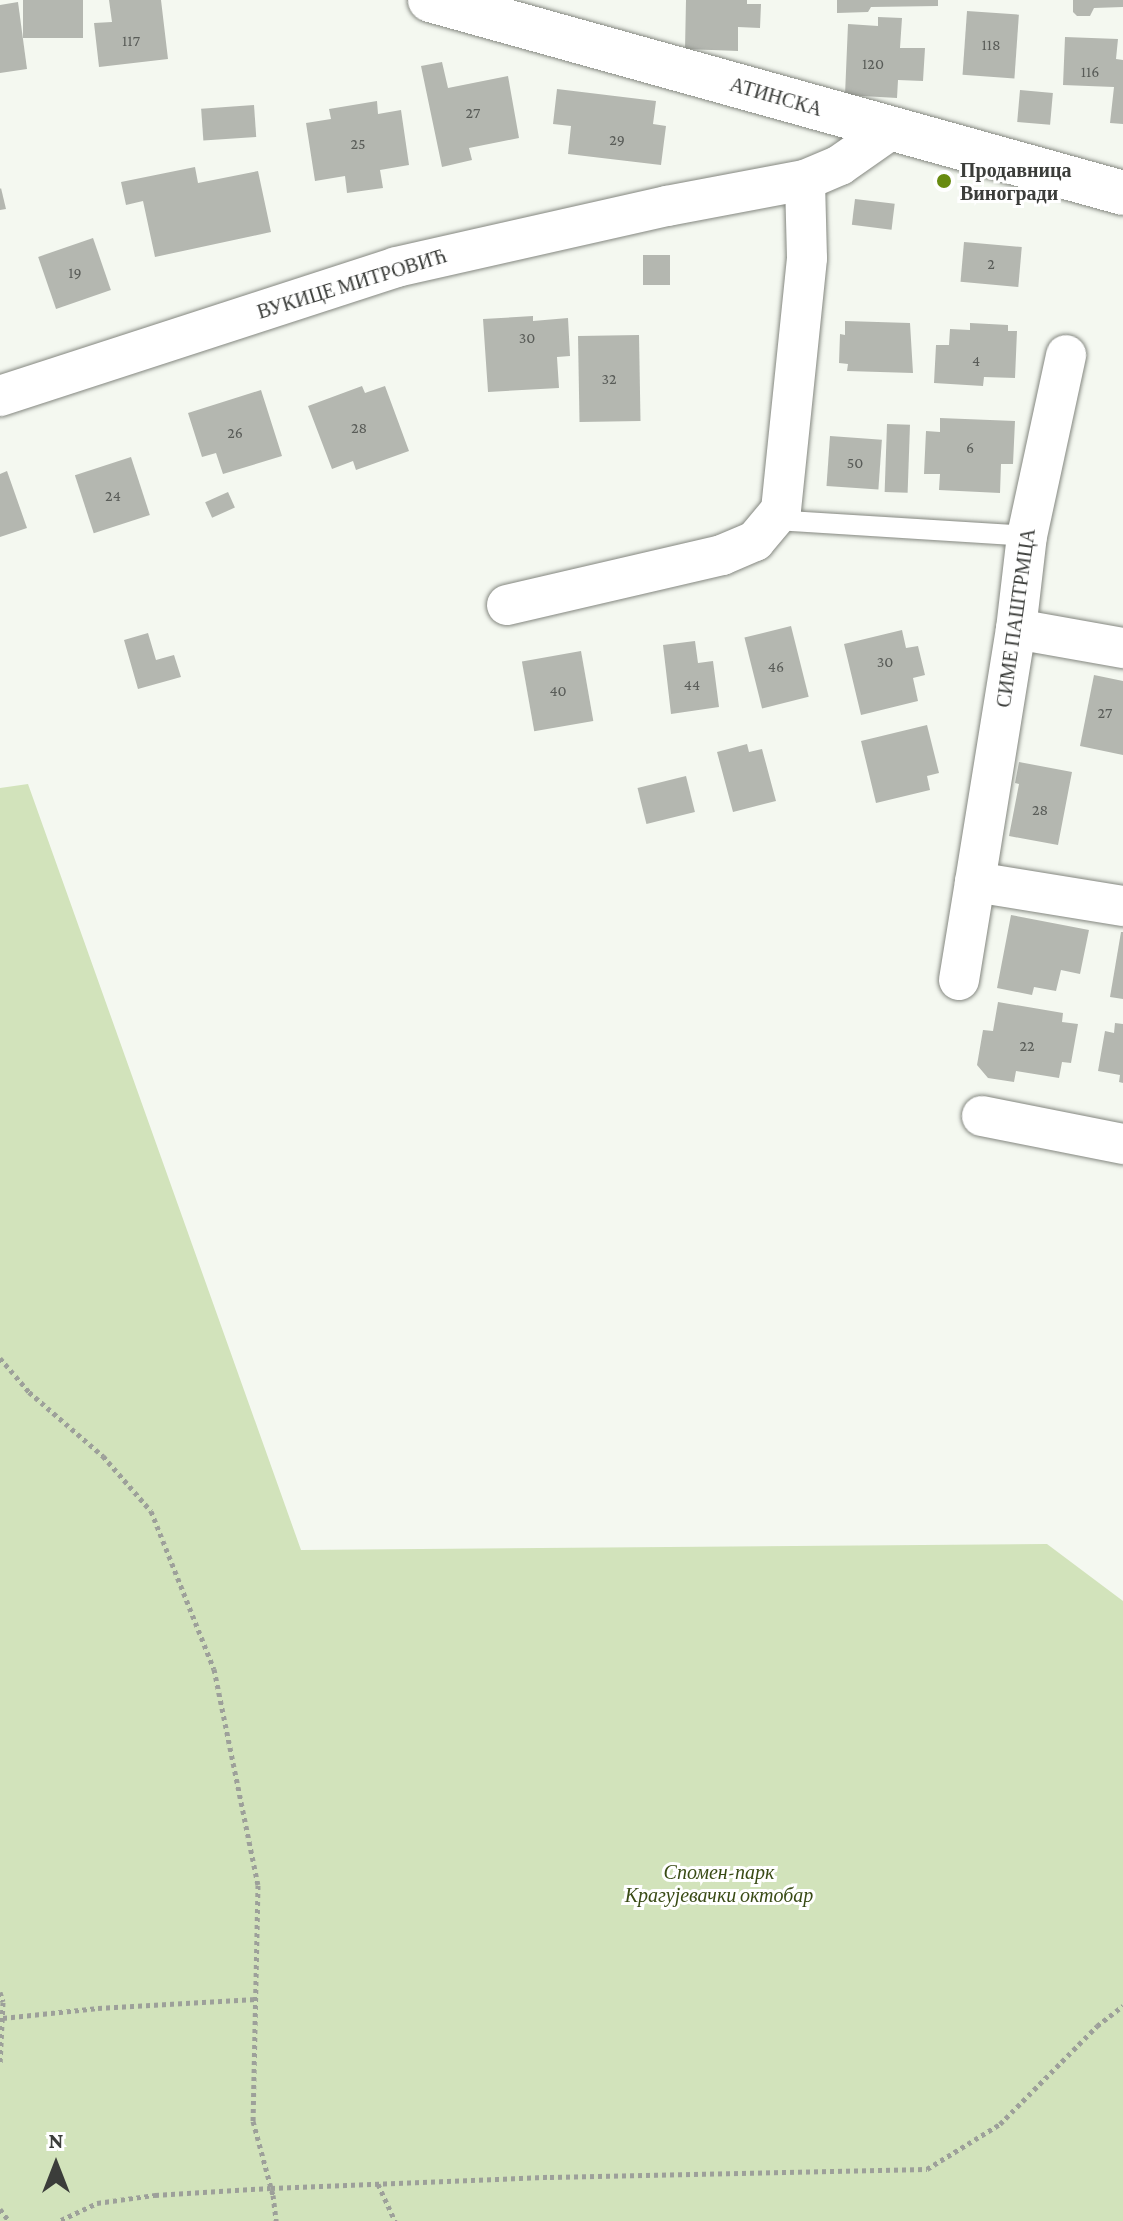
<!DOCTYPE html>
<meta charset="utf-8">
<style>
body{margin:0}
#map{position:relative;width:1123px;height:2221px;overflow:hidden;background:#f4f8f0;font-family:"Crimson Pro",serif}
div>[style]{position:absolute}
.green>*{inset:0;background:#d2e3bb}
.building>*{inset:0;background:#b4b7b0;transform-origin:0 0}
.path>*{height:5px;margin-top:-2.5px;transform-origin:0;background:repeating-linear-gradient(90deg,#9da09a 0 4px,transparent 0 8px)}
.roads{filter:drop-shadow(0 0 2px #848780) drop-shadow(0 0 2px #848780)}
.lane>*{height:20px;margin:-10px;padding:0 10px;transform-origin:10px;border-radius:10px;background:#fff}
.street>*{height:40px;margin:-20px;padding:0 20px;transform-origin:20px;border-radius:20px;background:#fff}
.secondary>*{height:44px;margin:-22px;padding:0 22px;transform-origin:22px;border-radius:22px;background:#fff}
.dots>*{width:22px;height:22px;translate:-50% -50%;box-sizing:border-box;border:4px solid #fff;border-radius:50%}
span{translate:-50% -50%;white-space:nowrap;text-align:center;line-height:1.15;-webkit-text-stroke:6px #fff;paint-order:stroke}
.number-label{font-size:16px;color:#595c58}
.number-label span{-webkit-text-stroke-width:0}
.street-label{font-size:20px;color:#3b3d3a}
.poi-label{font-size:20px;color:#3b3d3a;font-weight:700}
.left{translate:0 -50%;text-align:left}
.park-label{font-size:20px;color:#394b15;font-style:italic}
.north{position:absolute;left:16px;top:2125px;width:80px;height:80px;-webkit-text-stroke:6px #fff;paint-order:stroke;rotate:0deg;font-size:22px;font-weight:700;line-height:32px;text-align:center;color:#3b3d3a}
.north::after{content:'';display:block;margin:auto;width:28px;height:36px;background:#3b3d3a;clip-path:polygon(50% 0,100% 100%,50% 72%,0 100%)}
</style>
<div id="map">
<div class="green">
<div style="clip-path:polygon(28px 784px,301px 1550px,1047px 1544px,1123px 1601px,1123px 2221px,0 2221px,0 788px)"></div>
</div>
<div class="building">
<div style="left:23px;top:0;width:60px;height:38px"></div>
<div style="clip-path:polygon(109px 0,161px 0,168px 59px,99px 67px,94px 23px,112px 22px)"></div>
<div style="clip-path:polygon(686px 0,747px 0,747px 4px,761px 4px,760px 28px,738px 27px,738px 51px,685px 49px)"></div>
<div style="clip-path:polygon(837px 0,938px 0,938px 6px,871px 7px,868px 12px,837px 13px)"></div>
<div style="clip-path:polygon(1073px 0,1123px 0,1123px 7px,1094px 8px,1090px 16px,1077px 16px,1073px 12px)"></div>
<div style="clip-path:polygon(18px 2px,27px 69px,0 73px,0 5px)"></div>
<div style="left:967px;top:11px;width:52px;height:64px;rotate:4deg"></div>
<div style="clip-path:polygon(878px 17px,902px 18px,900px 48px,925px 48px,923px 81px,898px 80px,897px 98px,845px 95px,848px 24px,878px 26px)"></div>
<div style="clip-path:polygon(1065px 37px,1118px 39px,1116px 59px,1123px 60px,1123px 124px,1110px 123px,1114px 87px,1063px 85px)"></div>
<div style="clip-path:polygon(442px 62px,448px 88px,508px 76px,519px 138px,469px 148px,472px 160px,442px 167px,421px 66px)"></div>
<div style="clip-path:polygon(557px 89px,656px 101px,653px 124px,666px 126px,661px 165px,568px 154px,571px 126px,553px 124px)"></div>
<div style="left:1020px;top:90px;width:33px;height:32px;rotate:5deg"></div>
<div style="clip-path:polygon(377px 101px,378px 114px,401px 110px,409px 165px,380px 170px,383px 188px,347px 193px,345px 176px,315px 181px,306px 123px,331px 119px,329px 109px)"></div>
<div style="left:254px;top:105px;width:32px;height:53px;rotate:86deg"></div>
<div style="clip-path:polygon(195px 167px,198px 183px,258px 171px,271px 232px,155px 257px,143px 201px,126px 205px,121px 182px)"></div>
<div style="clip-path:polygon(1px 188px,6px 209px,0 210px,0 189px)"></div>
<div style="left:855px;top:199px;width:40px;height:26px;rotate:7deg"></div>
<div style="left:93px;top:238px;width:55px;height:58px;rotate:71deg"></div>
<div style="left:964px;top:242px;width:58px;height:40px;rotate:5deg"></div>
<div style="left:643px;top:255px;width:27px;height:30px"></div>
<div style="clip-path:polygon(533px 316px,533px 321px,568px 318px,570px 356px,557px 357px,559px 388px,488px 392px,483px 319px)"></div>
<div style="clip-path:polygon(845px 321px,910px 323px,913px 373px,847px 371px,848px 364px,839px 363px,840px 334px,845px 335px)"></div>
<div style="clip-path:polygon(970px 323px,1008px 325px,1008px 331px,1017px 331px,1015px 378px,984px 377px,983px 386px,934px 383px,936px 345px,949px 345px,950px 329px,970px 330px)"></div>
<div style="left:639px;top:335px;width:86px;height:61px;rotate:89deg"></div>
<div style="clip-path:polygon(362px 386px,365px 393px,385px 386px,409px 451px,356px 470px,353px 461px,332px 469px,308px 406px)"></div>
<div style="clip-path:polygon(261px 390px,282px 456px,223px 474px,216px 453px,202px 457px,188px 413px)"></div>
<div style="clip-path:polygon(940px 418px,1015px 421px,1013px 464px,1001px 464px,1000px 493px,939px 490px,940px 474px,924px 474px,926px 431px,940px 432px)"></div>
<div style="left:887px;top:424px;width:23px;height:68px;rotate:2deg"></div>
<div style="left:830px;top:436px;width:52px;height:50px;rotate:4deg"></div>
<div style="left:131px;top:457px;width:61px;height:59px;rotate:72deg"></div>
<div style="clip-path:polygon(7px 471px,27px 528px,0 537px,0 474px)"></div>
<div style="left:228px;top:492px;width:17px;height:25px;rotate:66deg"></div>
<div style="left:791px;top:626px;width:73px;height:48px;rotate:76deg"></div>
<div style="clip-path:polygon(902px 630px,906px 648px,918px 646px,925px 675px,913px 678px,918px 701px,861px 715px,844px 644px)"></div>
<div style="clip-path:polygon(148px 633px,156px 660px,174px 655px,181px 677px,138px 689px,124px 640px)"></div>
<div style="clip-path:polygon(695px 641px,698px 663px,713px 661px,719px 707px,671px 714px,663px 645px)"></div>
<div style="left:581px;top:651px;width:71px;height:60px;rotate:80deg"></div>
<div style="clip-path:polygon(1094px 675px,1123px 681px,1123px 755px,1080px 746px)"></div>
<div style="clip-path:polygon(927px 725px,939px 773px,927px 776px,930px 790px,876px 803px,861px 741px)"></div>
<div style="clip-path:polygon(747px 744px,749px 752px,762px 749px,776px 801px,733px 812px,717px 752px)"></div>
<div style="clip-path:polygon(1019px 762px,1072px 772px,1058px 845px,1009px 836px,1019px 784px,1015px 783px)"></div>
<div style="left:686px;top:776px;width:37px;height:50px;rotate:76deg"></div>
<div style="clip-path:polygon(1011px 915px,1089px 930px,1080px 974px,1061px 970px,1056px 991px,1034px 987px,1032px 995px,997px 988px)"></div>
<div style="clip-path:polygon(1121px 932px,1123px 932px,1123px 999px,1110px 997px)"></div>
<div style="clip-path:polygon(998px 1002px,1063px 1013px,1062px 1022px,1078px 1024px,1071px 1063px,1062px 1062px,1059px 1078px,1016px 1071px,1014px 1082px,988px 1078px,977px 1065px,983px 1030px,993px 1031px)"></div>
<div style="clip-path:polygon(1115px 1023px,1123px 1024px,1123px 1083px,1119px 1082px,1120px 1075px,1098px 1071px,1105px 1031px,1114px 1033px)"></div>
</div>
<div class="path">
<div style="left:0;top:1358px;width:45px;rotate:49.5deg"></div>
<div style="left:29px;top:1392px;width:98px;rotate:40.9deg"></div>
<div style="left:103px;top:1456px;width:73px;rotate:48.9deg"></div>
<div style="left:151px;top:1511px;width:170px;rotate:68.3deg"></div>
<div style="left:214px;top:1669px;width:220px;rotate:78.5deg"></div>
<div style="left:258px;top:1885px;width:236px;rotate:91.2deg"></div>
<div style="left:253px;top:2121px;width:77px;rotate:74.9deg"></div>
<div style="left:273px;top:2195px;width:26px;rotate:83deg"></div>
<div style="left:0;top:1992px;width:10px;rotate:73deg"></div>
<div style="left:3px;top:2002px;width:63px;rotate:92.7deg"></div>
<div style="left:3px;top:2018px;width:96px;rotate:-6deg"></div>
<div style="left:98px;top:2008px;width:158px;rotate:-3.3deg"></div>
<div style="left:378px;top:2184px;width:41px;rotate:65.3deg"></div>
<div style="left:0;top:2209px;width:15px;rotate:53deg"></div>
<div style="left:61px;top:2220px;width:40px;rotate:-25deg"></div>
<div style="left:97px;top:2203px;width:59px;rotate:-7.9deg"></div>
<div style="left:155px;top:2195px;width:116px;rotate:-3.5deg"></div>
<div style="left:271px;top:2188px;width:279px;rotate:-2.3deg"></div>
<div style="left:550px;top:2177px;width:377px;rotate:-1.2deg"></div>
<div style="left:927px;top:2169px;width:86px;rotate:-31.7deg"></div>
<div style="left:1000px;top:2124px;width:138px;rotate:-45.3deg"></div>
<div style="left:1097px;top:2026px;width:33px;rotate:-38deg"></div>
</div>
<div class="roads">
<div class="lane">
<div style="left:774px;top:520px;width:254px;rotate:3.6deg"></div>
</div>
<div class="street">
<div style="left:0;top:396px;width:416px;rotate:-18deg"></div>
<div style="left:396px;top:267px;width:278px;rotate:-12.7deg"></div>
<div style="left:667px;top:206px;width:140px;rotate:-10.7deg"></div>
<div style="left:805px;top:180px;width:38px;rotate:-23deg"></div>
<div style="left:840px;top:165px;width:61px;rotate:-35deg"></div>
<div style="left:507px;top:605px;width:221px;rotate:-13.1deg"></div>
<div style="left:722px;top:555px;width:36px;rotate:-23deg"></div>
<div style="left:755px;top:541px;width:40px;rotate:-50deg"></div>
<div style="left:781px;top:510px;width:253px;rotate:-84.1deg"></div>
<div style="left:807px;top:258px;width:78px;rotate:-91.5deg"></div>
<div style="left:1016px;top:629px;width:109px;rotate:10.1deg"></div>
<div style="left:975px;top:882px;width:256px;rotate:-80.8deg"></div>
<div style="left:1016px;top:629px;width:94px;rotate:-83.3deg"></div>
<div style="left:1027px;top:536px;width:185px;rotate:-77.8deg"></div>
<div style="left:959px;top:980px;width:99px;rotate:-80.7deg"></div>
<div style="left:975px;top:882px;width:150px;rotate:9.2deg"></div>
<div style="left:982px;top:1116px;width:144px;rotate:11.2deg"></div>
</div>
<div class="secondary">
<div style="left:430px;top:0;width:719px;rotate:15.56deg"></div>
</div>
</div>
<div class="dots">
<div style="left:944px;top:181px;background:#688b10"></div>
</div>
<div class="number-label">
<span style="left:131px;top:41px">117</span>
<span style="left:991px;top:45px">118</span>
<span style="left:873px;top:64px">120</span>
<span style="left:1090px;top:72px">116</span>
<span style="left:473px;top:113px">27</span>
<span style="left:617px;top:140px">29</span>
<span style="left:358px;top:144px">25</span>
<span style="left:991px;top:264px">2</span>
<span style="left:75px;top:273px">19</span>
<span style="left:527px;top:338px">30</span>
<span style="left:976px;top:361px">4</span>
<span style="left:609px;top:379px">32</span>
<span style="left:359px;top:428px">28</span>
<span style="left:235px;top:433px">26</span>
<span style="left:970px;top:448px">6</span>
<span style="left:855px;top:463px">50</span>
<span style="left:113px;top:496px">24</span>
<span style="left:885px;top:662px">30</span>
<span style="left:776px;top:667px">46</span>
<span style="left:692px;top:685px">44</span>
<span style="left:558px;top:691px">40</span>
<span style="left:1105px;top:713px">27</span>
<span style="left:1040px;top:810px">28</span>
<span style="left:1027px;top:1046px">22</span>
</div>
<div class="street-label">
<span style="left:776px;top:97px;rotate:16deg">АТИНСКА</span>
<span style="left:352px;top:284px;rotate:-17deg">ВУКИЦЕ МИТРОВИЋ</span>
<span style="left:1016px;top:618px;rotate:-82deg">СИМЕ ПАШТРМЦА</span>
</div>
<div class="poi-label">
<span class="left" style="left:960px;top:182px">Продавница<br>Виногради</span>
</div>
<div class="park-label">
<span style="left:719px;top:1884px">Спомен-парк<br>Крагујевачки октобар</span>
</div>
<div class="north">N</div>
</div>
